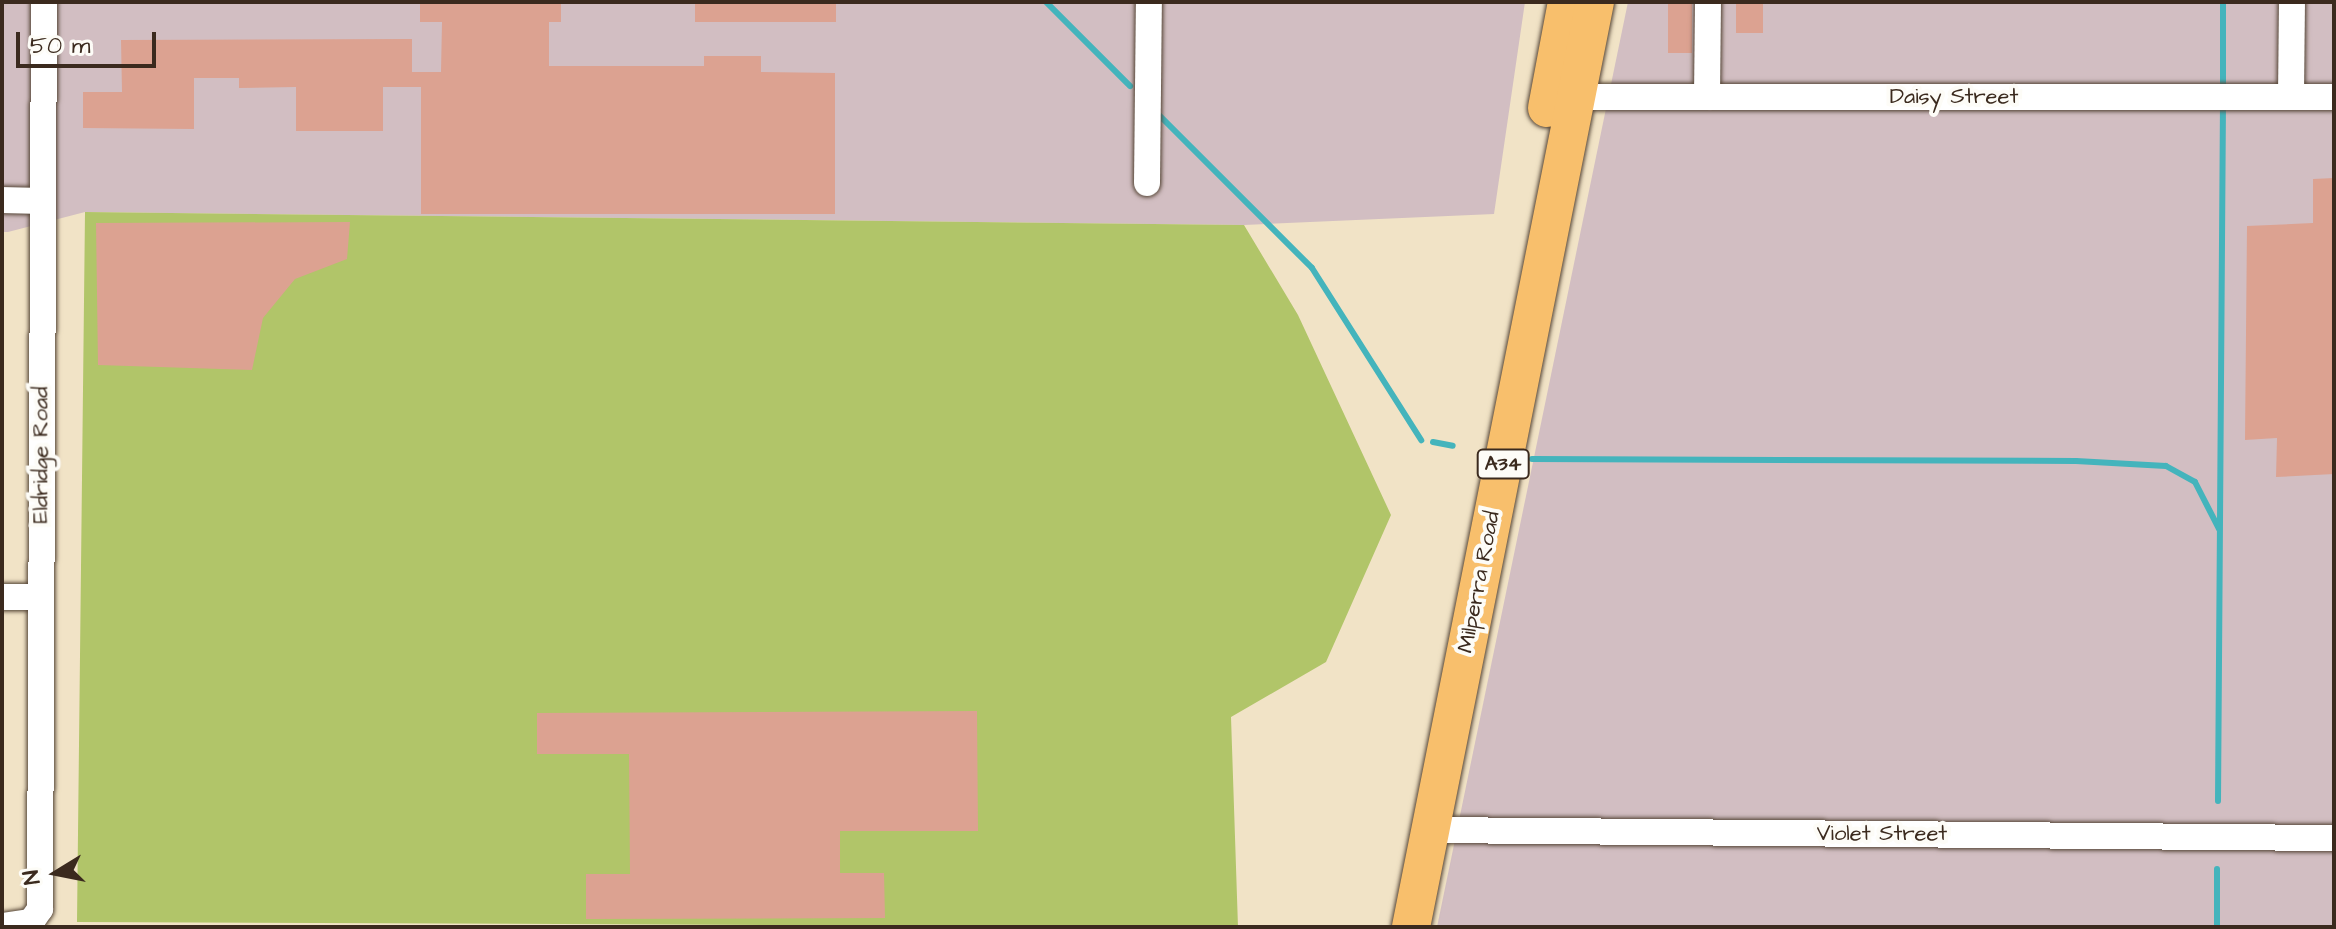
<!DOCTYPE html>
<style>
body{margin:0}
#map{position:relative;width:2336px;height:929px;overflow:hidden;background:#f1e3c6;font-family:"Architects Daughter",sans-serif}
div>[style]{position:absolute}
.industrial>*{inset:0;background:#d2bec2}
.green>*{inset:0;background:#b1c569}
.stream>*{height:6px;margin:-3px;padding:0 3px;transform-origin:3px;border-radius:3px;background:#44b4bc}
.building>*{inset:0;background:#dca291;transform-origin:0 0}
.roads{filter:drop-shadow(0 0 2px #564637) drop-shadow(0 0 2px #564637)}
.minor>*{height:26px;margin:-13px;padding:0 13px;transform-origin:13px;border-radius:13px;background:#fff}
.highway>*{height:38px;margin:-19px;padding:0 19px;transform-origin:19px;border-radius:19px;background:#f8bf6c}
span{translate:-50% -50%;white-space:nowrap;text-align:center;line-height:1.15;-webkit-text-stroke:8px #fdfcf7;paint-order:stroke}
.shield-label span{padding:2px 6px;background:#fdfcf7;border:2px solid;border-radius:6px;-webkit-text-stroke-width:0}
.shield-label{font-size:20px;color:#3b2a1e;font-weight:700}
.street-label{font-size:22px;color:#3b2a1e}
.frame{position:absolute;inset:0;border:4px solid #3b2a1e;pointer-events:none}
.north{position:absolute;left:16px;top:833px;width:80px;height:80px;-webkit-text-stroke:6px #fdfcf7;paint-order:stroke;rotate:260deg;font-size:22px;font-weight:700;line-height:32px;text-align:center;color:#3b2a1e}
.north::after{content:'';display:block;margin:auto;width:28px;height:36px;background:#3b2a1e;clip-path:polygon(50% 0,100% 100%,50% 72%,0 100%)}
.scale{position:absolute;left:16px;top:32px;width:140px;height:36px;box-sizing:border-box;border:4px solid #3b2a1e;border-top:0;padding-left:10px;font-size:24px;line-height:28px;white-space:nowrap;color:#3b2a1e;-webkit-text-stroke:6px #fdfcf7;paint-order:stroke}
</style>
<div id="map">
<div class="industrial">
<div style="clip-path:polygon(2px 2px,1525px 2px,1494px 214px,1244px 225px,85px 212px,8px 232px,2px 232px)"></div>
<div style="clip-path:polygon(1628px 2px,2334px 2px,2334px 927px,1437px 927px)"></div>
</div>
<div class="green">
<div style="clip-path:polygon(85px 212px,1244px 225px,1298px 315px,1391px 515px,1326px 662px,1231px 717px,1238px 927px,77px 922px)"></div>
</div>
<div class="stream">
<div style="left:1046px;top:2px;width:119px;rotate:45deg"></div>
<div style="left:2223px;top:90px;width:88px;rotate:-90deg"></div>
<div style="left:1159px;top:115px;width:216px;rotate:45deg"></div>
<div style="left:1312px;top:268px;width:204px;rotate:57.6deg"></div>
<div style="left:1433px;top:442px;width:20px;rotate:11deg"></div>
<div style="left:1532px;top:459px;width:544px;rotate:0.21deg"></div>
<div style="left:2076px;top:461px;width:90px;rotate:3.2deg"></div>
<div style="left:2166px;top:466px;width:33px;rotate:29deg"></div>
<div style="left:2195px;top:482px;width:53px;rotate:62.9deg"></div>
<div style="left:2218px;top:801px;width:695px;rotate:-89.59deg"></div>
<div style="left:2217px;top:927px;width:58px;rotate:-90deg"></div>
</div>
<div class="building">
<div style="clip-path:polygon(420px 2px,561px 2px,561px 22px,549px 22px,549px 66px,704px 66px,704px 56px,761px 56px,761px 72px,835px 73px,835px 214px,421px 214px,421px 87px,383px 87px,383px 131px,296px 131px,296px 87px,239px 88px,239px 78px,194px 78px,194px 129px,83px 128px,83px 92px,122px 92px,121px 40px,412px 39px,412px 72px,441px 72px,442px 22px,420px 22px)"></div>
<div style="left:695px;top:2px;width:141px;height:20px"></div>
<div style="left:1668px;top:2px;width:24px;height:51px"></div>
<div style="left:1736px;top:2px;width:27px;height:31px"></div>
<div style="clip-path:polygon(2334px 178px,2334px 474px,2276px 477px,2277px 438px,2245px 440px,2247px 226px,2313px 223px,2313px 179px)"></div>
<div style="clip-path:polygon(350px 222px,347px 259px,295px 279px,263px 318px,252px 370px,98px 365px,96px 223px)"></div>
<div style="clip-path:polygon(977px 711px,978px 831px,840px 831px,840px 873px,884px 873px,885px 918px,586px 919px,586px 874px,630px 874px,629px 754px,537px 754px,537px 713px)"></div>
</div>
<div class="roads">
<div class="minor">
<div style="left:2291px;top:96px;width:94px;rotate:-89.4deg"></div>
<div style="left:1575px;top:97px;width:759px"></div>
<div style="left:1707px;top:97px;width:95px;rotate:-89.4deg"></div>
<div style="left:1147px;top:183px;width:181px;rotate:-89.4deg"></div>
<div style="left:2px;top:200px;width:40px;rotate:1.4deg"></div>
<div style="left:2px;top:597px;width:38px"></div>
<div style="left:1431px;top:830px;width:903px;rotate:0.51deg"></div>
<div style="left:2px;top:926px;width:29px;rotate:-8deg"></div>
<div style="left:31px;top:922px;width:16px;rotate:-55deg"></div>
<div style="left:40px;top:909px;width:907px;rotate:-89.75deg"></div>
</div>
<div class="highway">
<div style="left:1547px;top:108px;width:108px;rotate:-79.3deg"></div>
<div style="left:1411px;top:927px;width:943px;rotate:-78.75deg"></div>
</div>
</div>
<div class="shield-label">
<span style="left:1503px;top:464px">A34</span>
</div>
<div class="street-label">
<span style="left:1954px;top:97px">Daisy Street</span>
<span style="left:41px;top:455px;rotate:-90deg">Eldridge Road</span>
<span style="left:1479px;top:582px;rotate:-79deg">Milperra Road</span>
<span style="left:1882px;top:834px">Violet Street</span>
</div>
<div class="frame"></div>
<div class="north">N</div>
<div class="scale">50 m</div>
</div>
